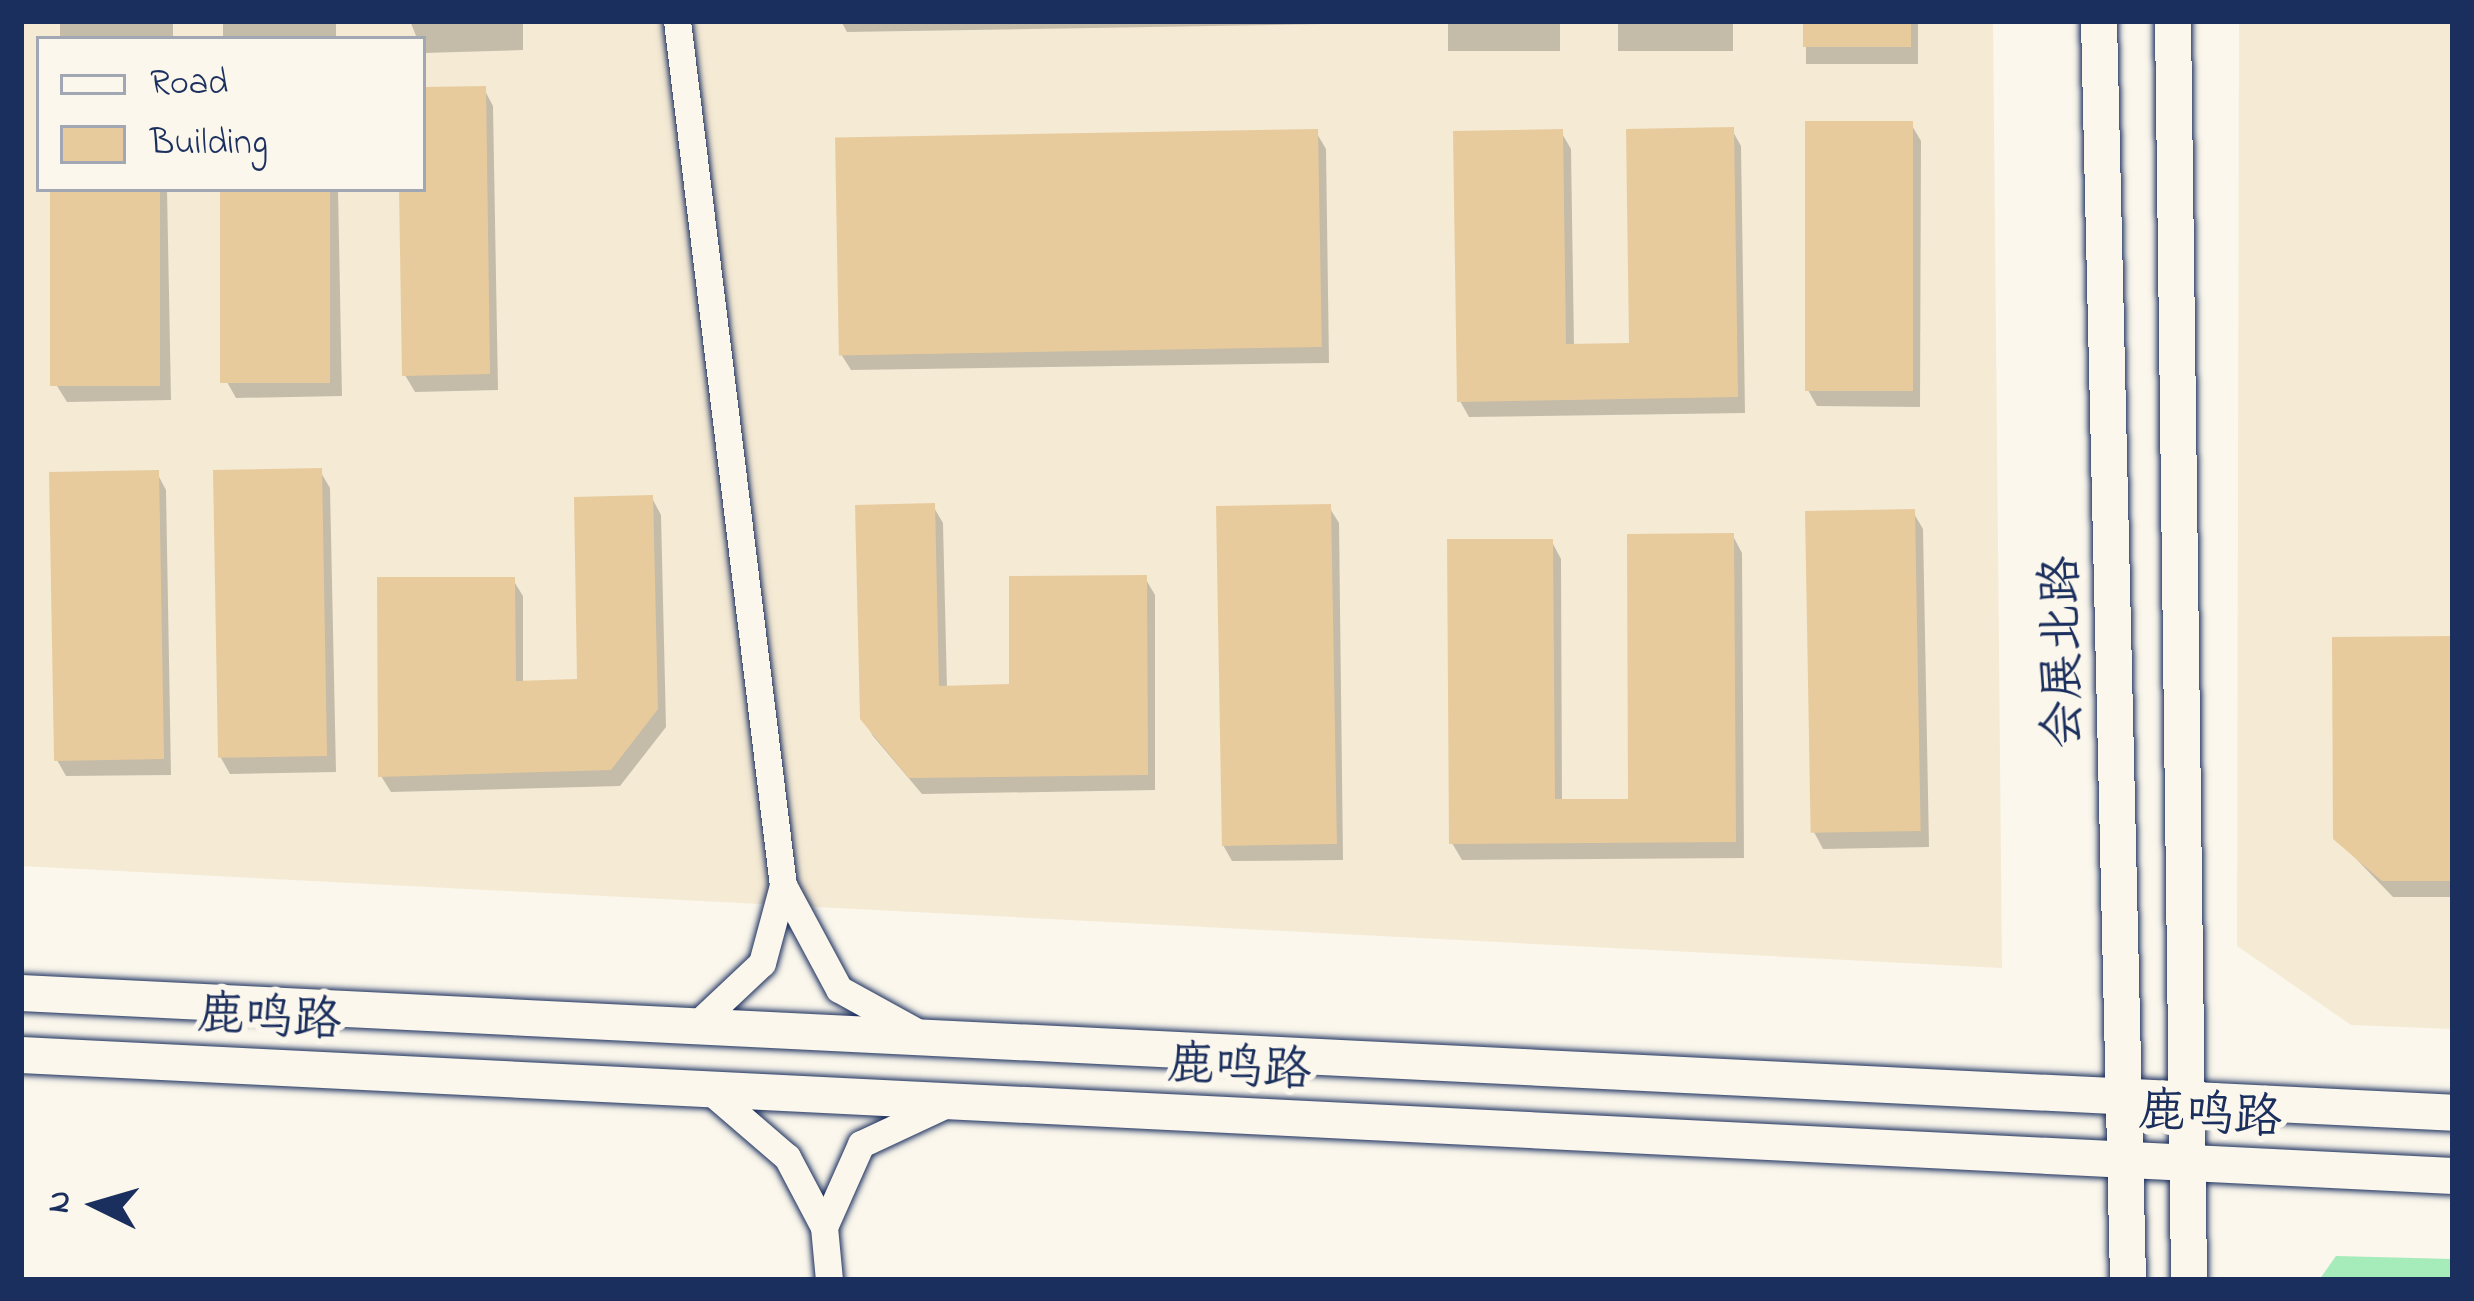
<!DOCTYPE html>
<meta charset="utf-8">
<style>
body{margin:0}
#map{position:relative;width:2474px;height:1301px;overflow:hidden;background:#fbf7ec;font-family:"Indie Flower","LXGW WenKai TC",sans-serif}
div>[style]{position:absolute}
.built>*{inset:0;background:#f5ead4}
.green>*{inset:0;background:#a5ecba}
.shadow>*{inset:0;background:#0003;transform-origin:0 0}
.building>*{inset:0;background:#e8cb9c;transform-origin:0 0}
.roads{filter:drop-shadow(0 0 3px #1b2f5e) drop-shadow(0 0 3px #1b2f5e)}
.minor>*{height:27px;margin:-13.5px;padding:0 13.5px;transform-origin:13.5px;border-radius:13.5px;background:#fbf7ec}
.secondary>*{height:36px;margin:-18px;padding:0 18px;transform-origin:18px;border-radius:18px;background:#fbf7ec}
span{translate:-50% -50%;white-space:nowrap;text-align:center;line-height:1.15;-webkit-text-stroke:12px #fbf7ec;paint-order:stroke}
.street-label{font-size:48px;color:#1b2f5e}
.frame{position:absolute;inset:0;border:24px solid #1b2f5e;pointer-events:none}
.legend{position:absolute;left:36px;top:36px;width:390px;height:156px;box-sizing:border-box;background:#fbf7ec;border:3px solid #a1a7b3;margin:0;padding:15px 21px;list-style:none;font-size:36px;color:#1b2f5e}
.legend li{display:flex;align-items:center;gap:24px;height:60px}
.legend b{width:60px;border:3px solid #a1a7b3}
.north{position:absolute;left:36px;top:1145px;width:120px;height:120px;-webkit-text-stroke:9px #fbf7ec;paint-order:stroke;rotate:275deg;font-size:33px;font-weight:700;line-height:48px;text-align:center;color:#1b2f5e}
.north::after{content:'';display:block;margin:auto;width:42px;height:54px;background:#1b2f5e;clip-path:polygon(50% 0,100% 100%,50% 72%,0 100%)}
</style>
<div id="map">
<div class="built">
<div style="clip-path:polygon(evenodd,21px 21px,1993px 21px,2002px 968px,21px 866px,21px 21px,39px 39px,423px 39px,423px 189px,39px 189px,39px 39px)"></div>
<div style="clip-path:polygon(2239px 21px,2453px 21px,2453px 1029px,2351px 1025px,2237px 946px)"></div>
</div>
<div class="green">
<div style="clip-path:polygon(2336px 1256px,2453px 1259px,2453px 1280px,2319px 1280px)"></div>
</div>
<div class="shadow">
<div style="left:60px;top:21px;width:113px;height:18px"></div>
<div style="left:223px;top:21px;width:113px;height:18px"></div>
<div style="clip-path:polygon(410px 21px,523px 21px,523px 50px,423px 53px)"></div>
<div style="clip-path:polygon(841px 21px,1325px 21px,1325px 24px,847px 32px)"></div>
<div style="left:1448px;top:21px;width:112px;height:30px"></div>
<div style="left:1618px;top:21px;width:115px;height:30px"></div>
<div style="left:1806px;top:21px;width:112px;height:43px"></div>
<div style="clip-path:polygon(484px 89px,493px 106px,498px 390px,415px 392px,405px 375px,402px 189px,423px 189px,423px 90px)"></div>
<div style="clip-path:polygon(1911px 124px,1921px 141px,1920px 407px,1817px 406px,1808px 390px)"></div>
<div style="clip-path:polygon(1732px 130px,1741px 146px,1745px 413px,1469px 417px,1460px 401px,1561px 132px,1571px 149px,1574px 347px,1632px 346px)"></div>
<div style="clip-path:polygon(1316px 132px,1326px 149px,1329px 363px,851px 370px,841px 354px)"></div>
<div style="clip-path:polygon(53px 189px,167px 189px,171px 400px,67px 402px,57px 386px)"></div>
<div style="clip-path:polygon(223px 189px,338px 189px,342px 396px,236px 398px,227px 382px)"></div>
<div style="clip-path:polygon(320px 471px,330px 488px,336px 772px,230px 774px,221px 758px)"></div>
<div style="clip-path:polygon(157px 473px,166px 490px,171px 775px,66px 776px,57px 760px)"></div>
<div style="clip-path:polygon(652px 498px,661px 515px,666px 727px,620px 786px,391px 792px,381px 776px,513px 580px,523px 596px,523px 684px,581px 682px)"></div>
<div style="clip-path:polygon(933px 506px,943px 523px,947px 689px,1012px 687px,1145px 578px,1155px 595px,1155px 790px,922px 794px,873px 736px,863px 718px)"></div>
<div style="clip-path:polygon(1329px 507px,1339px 523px,1343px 860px,1232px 861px,1223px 845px)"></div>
<div style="clip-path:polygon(1913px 512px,1923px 529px,1929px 847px,1823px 849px,1814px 832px)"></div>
<div style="clip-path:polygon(1733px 536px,1742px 553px,1744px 858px,1462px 860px,1452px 843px,1552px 542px,1561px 559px,1562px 802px,1631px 802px)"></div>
<div style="clip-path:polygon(2453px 639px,2453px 897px,2393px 897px,2336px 838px)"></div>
</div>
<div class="building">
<div style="left:1803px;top:21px;width:108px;height:26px"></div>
<div style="clip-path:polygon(486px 86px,490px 374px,402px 376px,399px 189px,423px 189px,423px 87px)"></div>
<div style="left:1805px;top:121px;width:108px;height:270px"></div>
<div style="clip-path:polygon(1734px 127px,1738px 397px,1457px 402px,1453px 131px,1563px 129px,1566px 344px,1629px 343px,1626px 129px)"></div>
<div style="left:1318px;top:129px;width:218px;height:483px;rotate:89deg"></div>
<div style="left:50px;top:189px;width:110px;height:197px"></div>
<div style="left:220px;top:189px;width:110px;height:194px"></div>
<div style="left:322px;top:468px;width:288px;height:109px;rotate:89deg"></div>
<div style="left:159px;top:470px;width:289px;height:110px;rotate:89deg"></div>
<div style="clip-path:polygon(653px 495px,658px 709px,611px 770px,378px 777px,377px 577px,515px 577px,516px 681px,577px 679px,574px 497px)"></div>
<div style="clip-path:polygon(935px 503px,939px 686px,1009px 684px,1009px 576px,1147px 575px,1148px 775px,909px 778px,860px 719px,855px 505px)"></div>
<div style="left:1331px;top:504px;width:340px;height:115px;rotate:89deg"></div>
<div style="left:1915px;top:509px;width:322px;height:110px;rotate:89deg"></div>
<div style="clip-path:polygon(1734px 533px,1736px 842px,1449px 844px,1447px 539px,1553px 539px,1555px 799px,1628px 799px,1627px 534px)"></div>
<div style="clip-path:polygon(2453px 636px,2453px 881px,2382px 881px,2333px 839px,2332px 637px)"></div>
</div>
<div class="roads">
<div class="minor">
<div style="left:677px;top:21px;width:870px;rotate:83.01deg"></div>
<div style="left:783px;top:885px;width:118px;rotate:61.7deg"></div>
<div style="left:839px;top:989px;width:97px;rotate:28.9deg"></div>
<div style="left:694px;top:1027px;width:93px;rotate:-43.3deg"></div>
<div style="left:762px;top:963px;width:81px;rotate:-74.9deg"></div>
<div style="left:709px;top:1090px;width:103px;rotate:40.7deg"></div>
<div style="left:787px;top:1157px;width:79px;rotate:62.1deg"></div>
<div style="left:824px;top:1227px;width:53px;rotate:84.6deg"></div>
<div style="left:824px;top:1227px;width:91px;rotate:-66deg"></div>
<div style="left:861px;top:1144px;width:97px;rotate:-25deg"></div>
</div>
<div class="secondary">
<div style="left:2099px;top:21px;width:1259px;rotate:88.68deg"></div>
<div style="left:2173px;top:21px;width:1259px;rotate:89.27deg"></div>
<div style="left:21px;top:993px;width:2435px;rotate:2.82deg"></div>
<div style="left:21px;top:1055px;width:2435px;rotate:2.85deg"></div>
</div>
</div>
<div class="street-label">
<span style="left:2065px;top:652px;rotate:-91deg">会展北路</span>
<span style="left:269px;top:1020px;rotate:3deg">鹿鸣路</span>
<span style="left:1239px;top:1070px;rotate:3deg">鹿鸣路</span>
<span style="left:2210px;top:1117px;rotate:3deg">鹿鸣路</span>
</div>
<div class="frame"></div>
<ul class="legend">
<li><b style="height:15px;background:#fbf7ec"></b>Road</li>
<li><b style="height:33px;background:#e8cb9c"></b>Building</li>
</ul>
<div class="north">N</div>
</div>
